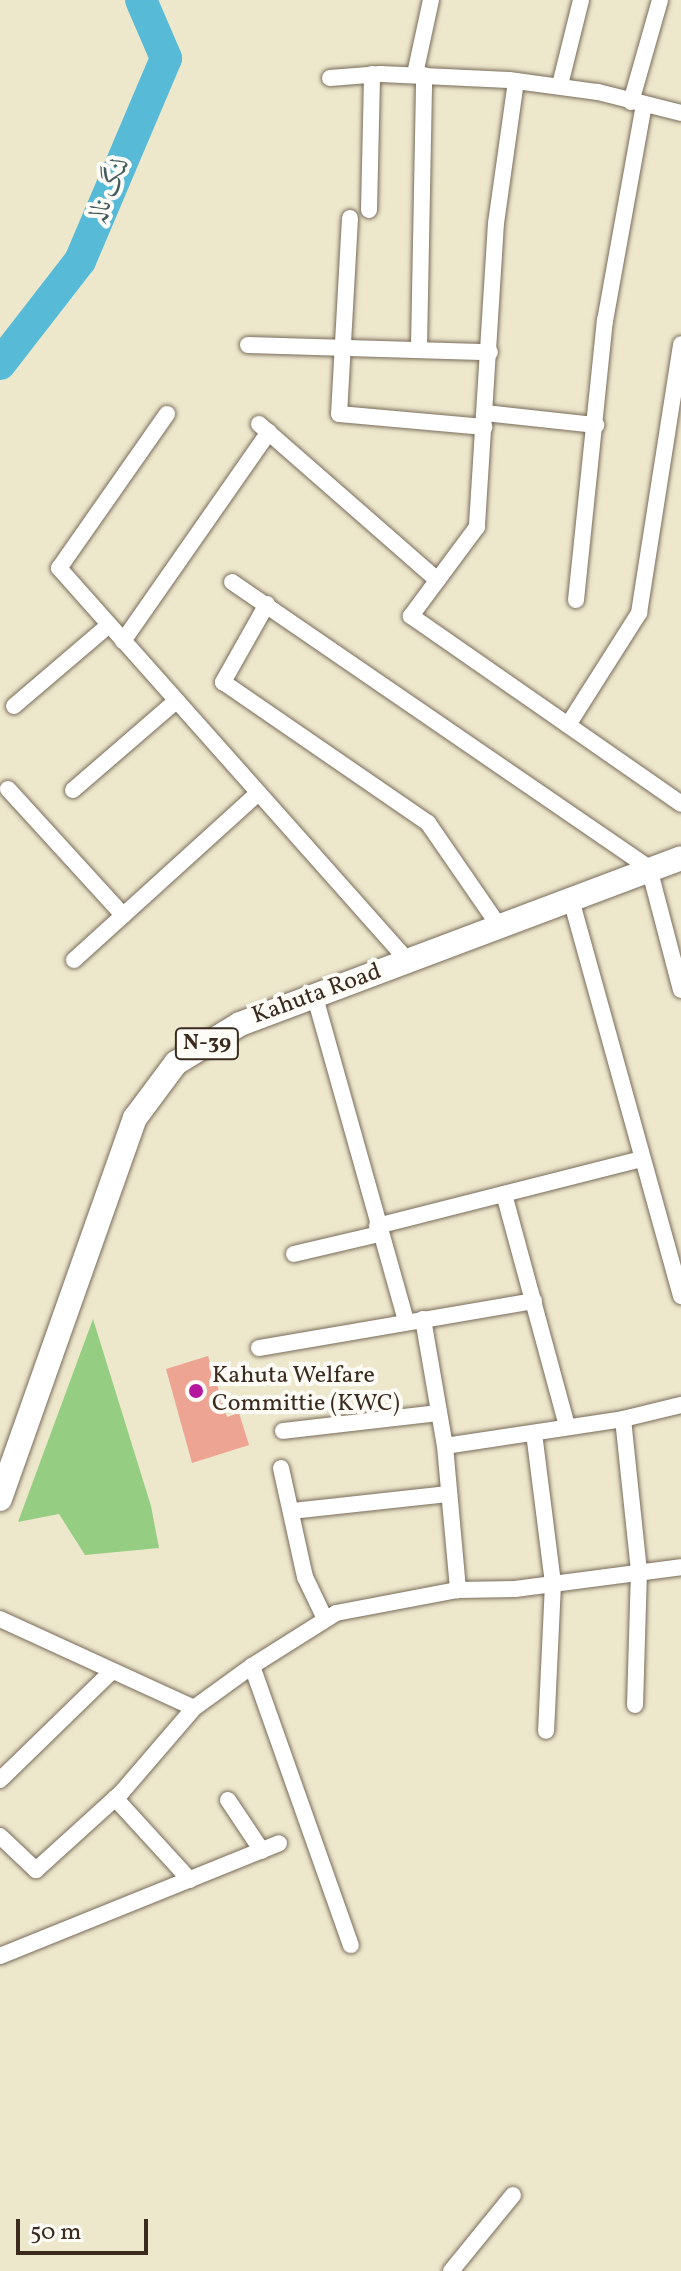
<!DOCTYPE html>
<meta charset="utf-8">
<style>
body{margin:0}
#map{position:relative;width:681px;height:2271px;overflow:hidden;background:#ede7cc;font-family:Vollkorn,Amiri,serif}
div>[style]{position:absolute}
.green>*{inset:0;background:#95ce82}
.river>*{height:32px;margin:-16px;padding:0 16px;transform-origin:16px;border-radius:16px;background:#57bad6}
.building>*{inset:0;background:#eda492}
.roads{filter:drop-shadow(0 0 2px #796c5b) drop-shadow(0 0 2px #796c5b)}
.minor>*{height:16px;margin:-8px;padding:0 8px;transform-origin:8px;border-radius:8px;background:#fff}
.highway>*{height:24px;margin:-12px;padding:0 12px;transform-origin:12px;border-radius:12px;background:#fff}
.dots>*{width:22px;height:22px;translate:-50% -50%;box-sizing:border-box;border:4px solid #fdfcf7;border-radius:50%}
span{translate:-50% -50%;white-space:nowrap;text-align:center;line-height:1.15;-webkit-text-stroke:8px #fdfcf7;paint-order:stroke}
.shield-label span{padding:2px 6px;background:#fdfcf7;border:2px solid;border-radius:6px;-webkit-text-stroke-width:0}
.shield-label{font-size:22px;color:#3b2a1e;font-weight:700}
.street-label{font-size:24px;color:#3b2a1e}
.poi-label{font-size:24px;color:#3b2a1e}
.left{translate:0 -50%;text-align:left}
.water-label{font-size:26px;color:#455c5e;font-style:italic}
.scale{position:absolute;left:16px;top:2219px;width:132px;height:36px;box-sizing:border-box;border:4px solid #3b2a1e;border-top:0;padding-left:10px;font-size:24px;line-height:28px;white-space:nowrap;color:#3b2a1e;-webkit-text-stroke:6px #fdfcf7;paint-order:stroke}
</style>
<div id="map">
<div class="green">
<div style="clip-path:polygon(93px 1319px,151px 1506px,159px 1548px,85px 1555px,59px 1514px,18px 1522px)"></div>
</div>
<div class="river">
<div style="left:0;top:364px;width:130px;rotate:-52.2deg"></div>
<div style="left:80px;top:261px;width:220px;rotate:-67deg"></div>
<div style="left:166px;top:58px;width:63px;rotate:-113.3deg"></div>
</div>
<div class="building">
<div style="clip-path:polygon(208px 1356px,227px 1417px,239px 1413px,249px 1445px,192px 1463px,166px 1369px)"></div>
</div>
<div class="roads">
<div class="minor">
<div style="left:415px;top:74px;width:76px;rotate:-77.8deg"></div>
<div style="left:330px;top:78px;width:51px;rotate:-4.5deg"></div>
<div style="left:381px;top:74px;width:128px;rotate:2.7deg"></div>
<div style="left:509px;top:80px;width:90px;rotate:7.7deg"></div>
<div style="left:598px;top:92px;width:86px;rotate:14.2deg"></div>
<div style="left:516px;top:81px;width:143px;rotate:98deg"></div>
<div style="left:496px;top:223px;width:305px;rotate:93.6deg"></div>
<div style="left:477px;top:527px;width:111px;rotate:126.6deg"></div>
<div style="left:411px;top:616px;width:329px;rotate:34.8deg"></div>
<div style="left:560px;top:85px;width:88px;rotate:-76.1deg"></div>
<div style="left:631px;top:102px;width:106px;rotate:-74.1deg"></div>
<div style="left:369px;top:210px;width:136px;rotate:-88.7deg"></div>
<div style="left:350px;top:218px;width:196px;rotate:93.2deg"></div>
<div style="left:339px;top:414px;width:146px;rotate:5.1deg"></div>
<div style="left:248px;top:345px;width:242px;rotate:1.7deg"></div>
<div style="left:419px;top:347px;width:272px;rotate:-88.9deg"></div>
<div style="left:485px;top:413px;width:112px;rotate:6.2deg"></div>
<div style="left:167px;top:414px;width:188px;rotate:125deg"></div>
<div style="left:59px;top:568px;width:526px;rotate:48.39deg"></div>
<div style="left:259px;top:424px;width:237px;rotate:41.2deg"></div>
<div style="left:232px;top:582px;width:506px;rotate:34.44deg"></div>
<div style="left:649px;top:868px;width:126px;rotate:75.3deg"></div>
<div style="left:576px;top:600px;width:281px;rotate:-84.1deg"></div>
<div style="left:605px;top:321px;width:219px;rotate:-79.8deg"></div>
<div style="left:267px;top:604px;width:90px;rotate:119.4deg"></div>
<div style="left:223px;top:682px;width:249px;rotate:34.5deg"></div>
<div style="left:428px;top:823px;width:125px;rotate:55.4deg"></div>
<div style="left:123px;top:641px;width:255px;rotate:-55.1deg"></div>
<div style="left:14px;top:706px;width:125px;rotate:-40.5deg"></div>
<div style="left:568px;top:725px;width:133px;rotate:-57.6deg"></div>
<div style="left:639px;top:613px;width:272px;rotate:-81.1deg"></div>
<div style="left:8px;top:789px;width:171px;rotate:47.6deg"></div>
<div style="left:73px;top:790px;width:136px;rotate:-40.8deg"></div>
<div style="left:572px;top:903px;width:408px;rotate:74.5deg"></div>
<div style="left:74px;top:960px;width:248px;rotate:-42.2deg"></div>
<div style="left:315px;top:997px;width:337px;rotate:74.3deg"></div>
<div style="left:504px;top:1194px;width:240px;rotate:74.8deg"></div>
<div style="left:377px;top:1226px;width:272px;rotate:-14.2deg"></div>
<div style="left:294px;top:1254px;width:87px;rotate:-13.2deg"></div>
<div style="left:423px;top:1319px;width:129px;rotate:80.2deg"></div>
<div style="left:445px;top:1446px;width:145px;rotate:84.8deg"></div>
<div style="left:458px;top:1590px;width:57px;rotate:-1deg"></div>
<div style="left:515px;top:1589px;width:167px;rotate:-7.5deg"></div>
<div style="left:259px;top:1348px;width:279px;rotate:-9.7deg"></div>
<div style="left:623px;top:1419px;width:153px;rotate:84deg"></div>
<div style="left:639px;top:1571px;width:134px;rotate:91.7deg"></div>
<div style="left:283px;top:1431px;width:157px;rotate:-6.6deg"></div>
<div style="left:534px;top:1433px;width:152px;rotate:82.8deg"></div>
<div style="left:553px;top:1584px;width:147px;rotate:92.7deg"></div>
<div style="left:445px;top:1446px;width:180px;rotate:-8.6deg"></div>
<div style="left:623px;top:1419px;width:60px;rotate:-13.6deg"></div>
<div style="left:281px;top:1468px;width:112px;rotate:77.6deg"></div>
<div style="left:305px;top:1577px;width:47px;rotate:64.5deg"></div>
<div style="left:292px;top:1511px;width:158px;rotate:-6.2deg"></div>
<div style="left:0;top:1619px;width:213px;rotate:24.6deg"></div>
<div style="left:252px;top:1666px;width:296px;rotate:70.5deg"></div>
<div style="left:0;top:1780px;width:156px;rotate:-44.2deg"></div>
<div style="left:115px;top:1798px;width:111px;rotate:47.6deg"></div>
<div style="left:228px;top:1800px;width:61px;rotate:56.3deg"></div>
<div style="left:0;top:1836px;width:50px;rotate:43.4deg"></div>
<div style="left:36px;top:1870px;width:115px;rotate:-42.2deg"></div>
<div style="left:121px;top:1793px;width:112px;rotate:-49.3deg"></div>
<div style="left:194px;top:1708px;width:72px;rotate:-35.9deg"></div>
<div style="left:252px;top:1666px;width:99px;rotate:-32.2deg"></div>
<div style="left:336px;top:1613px;width:124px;rotate:-10.7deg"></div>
<div style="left:0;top:1956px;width:301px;rotate:-22deg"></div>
<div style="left:451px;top:2271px;width:98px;rotate:-50.8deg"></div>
</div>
<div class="highway">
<div style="left:0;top:1499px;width:404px;rotate:-70.5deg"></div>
<div style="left:135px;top:1118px;width:69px;rotate:-53.3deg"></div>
<div style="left:176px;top:1063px;width:75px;rotate:-31.4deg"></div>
<div style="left:240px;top:1024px;width:471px;rotate:-20.6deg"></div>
</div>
</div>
<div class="dots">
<div style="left:196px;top:1391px;background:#b5179e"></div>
</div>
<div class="shield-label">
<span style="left:207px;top:1044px">N-39</span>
</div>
<div class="street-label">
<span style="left:317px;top:995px;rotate:-20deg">Kahuta Road</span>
</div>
<div class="poi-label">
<span class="left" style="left:212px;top:1391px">Kahuta Welfare<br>Committie (KWC)</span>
</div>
<div class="water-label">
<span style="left:110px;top:191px;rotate:-67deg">لنگ نالہ</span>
</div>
<div class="scale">50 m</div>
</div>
